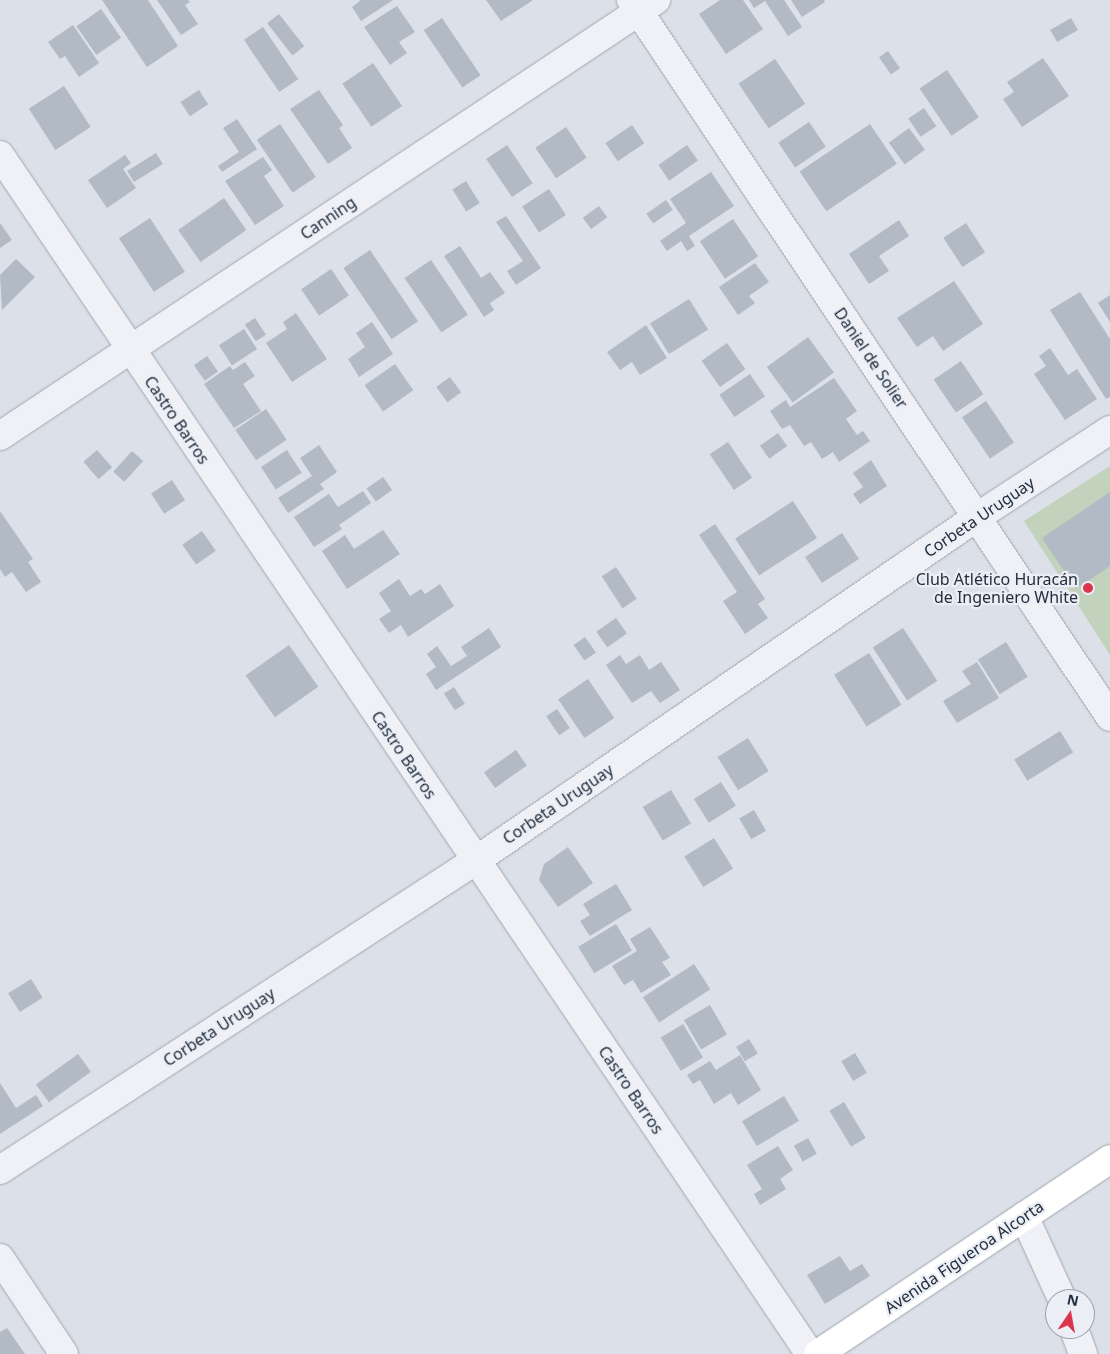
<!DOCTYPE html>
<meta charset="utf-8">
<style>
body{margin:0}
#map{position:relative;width:1110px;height:1354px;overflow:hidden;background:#dce0e8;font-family:"Noto Sans",sans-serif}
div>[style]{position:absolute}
.green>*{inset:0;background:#c2d2bc}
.building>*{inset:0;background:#b2bac5;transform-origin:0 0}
.roads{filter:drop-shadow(0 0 1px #a1a7b2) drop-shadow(0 0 1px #a1a7b2)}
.minor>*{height:28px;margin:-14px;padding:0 14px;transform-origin:14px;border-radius:14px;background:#eff1f6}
.major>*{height:28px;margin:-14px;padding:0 14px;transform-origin:14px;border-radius:14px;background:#fff}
.dots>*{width:14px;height:14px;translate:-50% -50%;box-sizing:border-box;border:2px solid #ebeff5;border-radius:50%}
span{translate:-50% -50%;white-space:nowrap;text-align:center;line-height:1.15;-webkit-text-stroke:4.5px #ebeff5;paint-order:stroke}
.street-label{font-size:16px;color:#242e3f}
.poi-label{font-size:16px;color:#242e3f}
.right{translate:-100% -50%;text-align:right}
.north{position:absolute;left:1045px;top:1289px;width:50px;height:50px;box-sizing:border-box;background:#ebeff5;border:1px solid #9ba2ac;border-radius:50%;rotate:12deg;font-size:14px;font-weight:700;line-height:20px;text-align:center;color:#242e3f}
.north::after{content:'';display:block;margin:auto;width:18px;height:22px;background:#da344e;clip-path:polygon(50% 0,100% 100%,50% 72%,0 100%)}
</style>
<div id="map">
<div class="green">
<div style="clip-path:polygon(1110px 466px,1110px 655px,1024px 521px)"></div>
</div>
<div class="building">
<div style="clip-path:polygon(102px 0,148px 0,178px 46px,147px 67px)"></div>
<div style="clip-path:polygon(157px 0,188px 0,190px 2px,185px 5px,198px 24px,181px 35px)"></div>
<div style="clip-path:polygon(361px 0,393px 0,361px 21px,352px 7px)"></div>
<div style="clip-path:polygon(486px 0,533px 0,501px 21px)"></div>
<div style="clip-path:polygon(720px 0,743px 0,763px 29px,726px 54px,699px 14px)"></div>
<div style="clip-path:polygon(749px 0,784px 0,802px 27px,788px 36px,765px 1px,754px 8px)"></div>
<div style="clip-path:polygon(791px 0,824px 0,825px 2px,802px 17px)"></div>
<div style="clip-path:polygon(397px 6px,415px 32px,399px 42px,407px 53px,390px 65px,364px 27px)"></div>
<div style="left:101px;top:9px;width:35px;height:30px;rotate:55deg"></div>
<div style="left:279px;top:14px;width:41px;height:15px;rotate:52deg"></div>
<div style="left:442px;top:18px;width:69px;height:22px;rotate:56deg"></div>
<div style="left:1071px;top:18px;width:14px;height:24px;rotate:60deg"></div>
<div style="clip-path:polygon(73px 25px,99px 63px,79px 77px,65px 56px,60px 59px,48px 42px)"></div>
<div style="left:263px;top:27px;width:63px;height:23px;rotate:56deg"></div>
<div style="left:888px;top:51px;width:21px;height:11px;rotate:55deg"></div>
<div style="clip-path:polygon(1043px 58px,1069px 96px,1022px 127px,1003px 99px,1014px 92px,1007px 82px)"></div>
<div style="left:775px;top:59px;width:54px;height:44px;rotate:56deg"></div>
<div style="left:373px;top:63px;width:52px;height:37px;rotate:56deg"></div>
<div style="left:947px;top:70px;width:57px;height:33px;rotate:56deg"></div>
<div style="left:64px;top:86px;width:49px;height:42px;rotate:57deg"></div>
<div style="left:199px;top:90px;width:17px;height:22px;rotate:57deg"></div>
<div style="clip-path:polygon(319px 90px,343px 125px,339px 128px,352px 148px,328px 164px,290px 109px)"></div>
<div style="left:924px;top:108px;width:22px;height:19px;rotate:56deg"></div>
<div style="clip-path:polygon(237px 119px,257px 149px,222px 172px,218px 166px,239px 152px,223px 128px)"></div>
<div style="left:809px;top:122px;width:30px;height:37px;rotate:56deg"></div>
<div style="left:280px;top:124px;width:64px;height:28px;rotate:56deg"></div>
<div style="left:870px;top:124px;width:48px;height:85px;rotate:56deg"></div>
<div style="left:632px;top:125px;width:22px;height:32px;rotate:56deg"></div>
<div style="left:566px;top:127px;width:37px;height:37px;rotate:56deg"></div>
<div style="left:909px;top:128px;width:27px;height:25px;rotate:54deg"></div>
<div style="left:507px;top:145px;width:46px;height:25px;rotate:56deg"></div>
<div style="left:687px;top:145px;width:19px;height:35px;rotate:55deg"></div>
<div style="left:156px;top:153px;width:13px;height:34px;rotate:58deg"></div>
<div style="clip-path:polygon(125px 155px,131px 163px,123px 169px,136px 188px,107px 208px,88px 180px)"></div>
<div style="clip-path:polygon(263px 157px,272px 170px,264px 176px,284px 206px,255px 225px,225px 181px)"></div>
<div style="clip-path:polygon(711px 172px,734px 206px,689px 236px,695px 246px,687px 251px,681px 241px,667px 251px,660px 241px,686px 223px,670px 199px)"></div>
<div style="left:466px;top:181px;width:26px;height:16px;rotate:58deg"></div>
<div style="left:549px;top:189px;width:31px;height:32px;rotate:57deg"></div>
<div style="left:224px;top:198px;width:39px;height:56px;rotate:55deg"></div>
<div style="left:666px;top:200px;width:12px;height:24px;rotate:55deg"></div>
<div style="left:599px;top:206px;width:14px;height:20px;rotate:54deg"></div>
<div style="clip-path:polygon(506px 216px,541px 268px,516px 285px,507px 271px,523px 261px,496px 222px)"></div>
<div style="left:150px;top:218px;width:64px;height:37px;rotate:57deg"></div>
<div style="left:733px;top:219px;width:45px;height:40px;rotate:56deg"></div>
<div style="clip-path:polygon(899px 220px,909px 236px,879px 256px,889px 271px,869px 284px,849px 254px)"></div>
<div style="clip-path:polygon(0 223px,12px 240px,0 248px)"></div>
<div style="left:966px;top:223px;width:35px;height:27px;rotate:57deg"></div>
<div style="clip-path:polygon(460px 246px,481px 278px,490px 272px,505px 293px,490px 303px,494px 310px,484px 317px,444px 256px)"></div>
<div style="left:370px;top:250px;width:86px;height:32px;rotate:56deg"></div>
<div style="clip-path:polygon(16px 259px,35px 277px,2px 310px,0 275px)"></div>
<div style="left:431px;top:260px;width:66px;height:32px;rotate:56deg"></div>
<div style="clip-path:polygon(755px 263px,769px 282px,749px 296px,755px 303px,738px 315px,719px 287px)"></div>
<div style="left:331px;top:269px;width:32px;height:36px;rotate:56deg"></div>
<div style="clip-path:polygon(954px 281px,983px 324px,943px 351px,933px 336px,917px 347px,897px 318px)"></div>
<div style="clip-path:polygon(1080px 292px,1110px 339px,1110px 397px,1106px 399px,1050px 310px)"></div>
<div style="clip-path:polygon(1110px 295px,1110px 322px,1098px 303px)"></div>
<div style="left:689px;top:299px;width:36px;height:46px;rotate:58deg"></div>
<div style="clip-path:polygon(296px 313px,327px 359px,292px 382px,266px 343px,287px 329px,283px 322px)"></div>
<div style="left:255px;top:318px;width:20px;height:12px;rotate:57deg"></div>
<div style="clip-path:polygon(372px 322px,393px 354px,359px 377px,348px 359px,365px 347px,356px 333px)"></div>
<div style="clip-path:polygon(646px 325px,667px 358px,640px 375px,632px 362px,620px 370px,607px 352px)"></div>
<div style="left:244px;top:329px;width:24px;height:30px;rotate:57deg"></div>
<div style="left:808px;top:337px;width:44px;height:51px;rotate:54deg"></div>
<div style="left:727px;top:343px;width:32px;height:31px;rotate:55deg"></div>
<div style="clip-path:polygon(1050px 348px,1068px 375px,1077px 369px,1097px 399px,1065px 420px,1034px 374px,1046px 366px,1039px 356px)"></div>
<div style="left:207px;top:356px;width:19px;height:16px;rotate:55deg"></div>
<div style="left:961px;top:361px;width:40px;height:33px;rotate:56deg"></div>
<div style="clip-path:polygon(245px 362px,255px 376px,243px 384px,261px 411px,234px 428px,204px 384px,230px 366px,233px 370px)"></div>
<div style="left:395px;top:364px;width:32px;height:37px;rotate:55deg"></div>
<div style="left:750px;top:374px;width:27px;height:37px;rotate:56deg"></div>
<div style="left:450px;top:377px;width:19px;height:17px;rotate:54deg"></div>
<div style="clip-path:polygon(834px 378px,857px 411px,846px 419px,857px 435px,863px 431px,870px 441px,839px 462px,833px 452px,822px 459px,811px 442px,804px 446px,790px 425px,782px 429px,770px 411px,786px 400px,790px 407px)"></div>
<div style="left:986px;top:401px;width:50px;height:29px;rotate:56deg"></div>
<div style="left:266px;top:409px;width:37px;height:37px;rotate:56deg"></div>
<div style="left:778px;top:433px;width:16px;height:22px;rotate:55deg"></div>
<div style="left:728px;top:442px;width:43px;height:22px;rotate:56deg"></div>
<div style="clip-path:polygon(319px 445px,337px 472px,320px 484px,324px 489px,288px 513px,278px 498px,312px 476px,300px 458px)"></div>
<div style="left:97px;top:450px;width:23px;height:18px;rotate:49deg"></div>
<div style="left:287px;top:450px;width:27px;height:31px;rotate:57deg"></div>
<div style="left:132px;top:451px;width:15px;height:28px;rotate:42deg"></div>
<div style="clip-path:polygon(871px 460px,887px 486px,860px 504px,853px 494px,863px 487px,853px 473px)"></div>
<div style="left:383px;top:477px;width:16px;height:20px;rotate:55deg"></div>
<div style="left:172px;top:480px;width:24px;height:25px;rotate:57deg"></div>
<div style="clip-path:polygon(363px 491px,371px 503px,339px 525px,342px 529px,314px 547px,294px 517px,329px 494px,338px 507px)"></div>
<div style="clip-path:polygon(1110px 492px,1110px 566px,1076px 589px,1042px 538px)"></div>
<div style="left:793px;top:501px;width:44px;height:69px;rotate:57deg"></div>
<div style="clip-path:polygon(0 511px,33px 559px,28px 562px,41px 582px,26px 592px,12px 572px,5px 577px,0 569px)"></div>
<div style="clip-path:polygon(715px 524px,765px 599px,758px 604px,768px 618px,745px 634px,723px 601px,737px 592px,699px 535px)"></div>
<div style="clip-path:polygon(383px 530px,400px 554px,347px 589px,322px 551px,345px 535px,354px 549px)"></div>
<div style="left:202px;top:531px;width:24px;height:24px;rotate:55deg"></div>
<div style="left:842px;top:533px;width:31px;height:44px;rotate:57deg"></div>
<div style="left:616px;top:567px;width:38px;height:17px;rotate:57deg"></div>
<div style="clip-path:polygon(399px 579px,410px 596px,421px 589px,425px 594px,440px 584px,454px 606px,408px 637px,401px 625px,389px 633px,379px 619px,391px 611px,379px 593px)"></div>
<div style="left:616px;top:618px;width:19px;height:24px;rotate:55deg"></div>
<div style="clip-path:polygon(489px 628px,501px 647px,436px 690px,426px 674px,436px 667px,427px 654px,437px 646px,451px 666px,467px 656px,461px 647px)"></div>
<div style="left:903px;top:628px;width:63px;height:36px;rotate:57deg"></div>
<div style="left:585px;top:637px;width:19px;height:14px;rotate:55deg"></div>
<div style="left:1006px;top:642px;width:41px;height:33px;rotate:58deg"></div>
<div style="left:289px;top:645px;width:51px;height:53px;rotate:55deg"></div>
<div style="left:869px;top:653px;width:61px;height:41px;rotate:58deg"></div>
<div style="clip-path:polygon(620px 655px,626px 664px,640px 655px,649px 670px,661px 662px,680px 690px,660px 703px,651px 691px,632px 703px,606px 665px)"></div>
<div style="clip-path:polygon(977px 662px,999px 698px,957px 723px,943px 701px,971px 684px,962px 671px)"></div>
<div style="left:588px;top:679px;width:47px;height:36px;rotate:56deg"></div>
<div style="left:454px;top:687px;width:20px;height:12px;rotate:57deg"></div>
<div style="left:557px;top:709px;width:23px;height:13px;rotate:56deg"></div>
<div style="left:1060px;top:731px;width:25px;height:54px;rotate:58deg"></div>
<div style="left:748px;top:738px;width:39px;height:36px;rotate:58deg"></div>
<div style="left:516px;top:750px;width:19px;height:39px;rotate:55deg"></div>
<div style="left:721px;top:782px;width:28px;height:32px;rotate:58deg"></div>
<div style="left:671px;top:790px;width:39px;height:33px;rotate:59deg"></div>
<div style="left:754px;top:810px;width:24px;height:17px;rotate:60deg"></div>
<div style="left:714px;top:838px;width:36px;height:35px;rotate:58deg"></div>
<div style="clip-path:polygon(568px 847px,593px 883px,558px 907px,539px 880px,544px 864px)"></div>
<div style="clip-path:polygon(616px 884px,632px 910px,590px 936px,580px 921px,590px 915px,583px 904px)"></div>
<div style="left:616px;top:924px;width:31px;height:44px;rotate:59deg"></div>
<div style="clip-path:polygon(650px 927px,670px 958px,662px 962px,671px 975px,641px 993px,633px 980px,624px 985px,612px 966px,637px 951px,630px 939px)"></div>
<div style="left:694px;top:964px;width:30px;height:61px;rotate:57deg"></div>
<div style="left:31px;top:979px;width:22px;height:27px;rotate:58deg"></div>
<div style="left:710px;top:1005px;width:34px;height:30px;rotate:60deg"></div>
<div style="left:683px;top:1024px;width:39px;height:26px;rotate:59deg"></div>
<div style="left:749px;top:1039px;width:17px;height:15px;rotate:59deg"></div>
<div style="left:855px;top:1053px;width:23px;height:16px;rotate:59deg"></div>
<div style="left:78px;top:1054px;width:22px;height:52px;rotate:54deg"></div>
<div style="clip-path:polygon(740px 1055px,761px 1090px,738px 1105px,731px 1093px,714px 1104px,700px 1080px,693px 1084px,687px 1075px,710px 1061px,716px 1070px)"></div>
<div style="clip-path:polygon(0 1083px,16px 1108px,36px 1095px,43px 1106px,0 1134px)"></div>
<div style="left:784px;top:1096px;width:29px;height:49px;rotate:59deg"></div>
<div style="left:844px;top:1102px;width:42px;height:17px;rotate:59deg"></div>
<div style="left:808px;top:1138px;width:18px;height:16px;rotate:61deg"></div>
<div style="clip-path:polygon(778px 1146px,793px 1170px,780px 1179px,786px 1189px,760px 1205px,754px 1194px,762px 1189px,747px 1165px)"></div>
<div style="clip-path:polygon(840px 1256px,850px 1271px,862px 1264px,870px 1276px,825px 1304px,807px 1275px)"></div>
<div style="clip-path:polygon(7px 1328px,25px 1354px,0 1354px,0 1332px)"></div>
</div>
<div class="roads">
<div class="minor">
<div style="left:631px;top:0;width:862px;rotate:56.25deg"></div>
<div style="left:0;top:155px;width:1447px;rotate:55.96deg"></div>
<div style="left:0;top:436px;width:788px;rotate:-33.61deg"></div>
<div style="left:0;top:1170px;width:567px;rotate:-33.05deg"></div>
<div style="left:475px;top:861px;width:609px;rotate:-34.42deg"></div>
<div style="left:977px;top:517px;width:159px;rotate:-33.2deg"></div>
<div style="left:1024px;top:1216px;width:91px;rotate:65.4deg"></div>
<div style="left:0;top:1258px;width:115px;rotate:56.3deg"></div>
<div style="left:1074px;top:1329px;width:27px;rotate:70deg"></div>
</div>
<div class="major">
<div style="left:818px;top:1354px;width:351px;rotate:-33.7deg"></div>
</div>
</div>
<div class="dots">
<div style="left:1088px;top:588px;background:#da344e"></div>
</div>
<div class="street-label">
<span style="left:328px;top:218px;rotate:-34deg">Canning</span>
<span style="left:871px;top:358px;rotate:56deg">Daniel de Solier</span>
<span style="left:177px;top:420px;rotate:56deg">Castro Barros</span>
<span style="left:979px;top:517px;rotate:-34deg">Corbeta Uruguay</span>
<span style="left:404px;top:755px;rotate:56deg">Castro Barros</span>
<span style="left:558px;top:804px;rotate:-34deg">Corbeta Uruguay</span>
<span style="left:219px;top:1027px;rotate:-33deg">Corbeta Uruguay</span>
<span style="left:631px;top:1090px;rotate:56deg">Castro Barros</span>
<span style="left:964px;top:1257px;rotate:-34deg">Avenida Figueroa Alcorta</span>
</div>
<div class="poi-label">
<span class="right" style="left:1078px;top:588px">Club Atlético Huracán<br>de Ingeniero White</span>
</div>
<div class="north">N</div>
</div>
